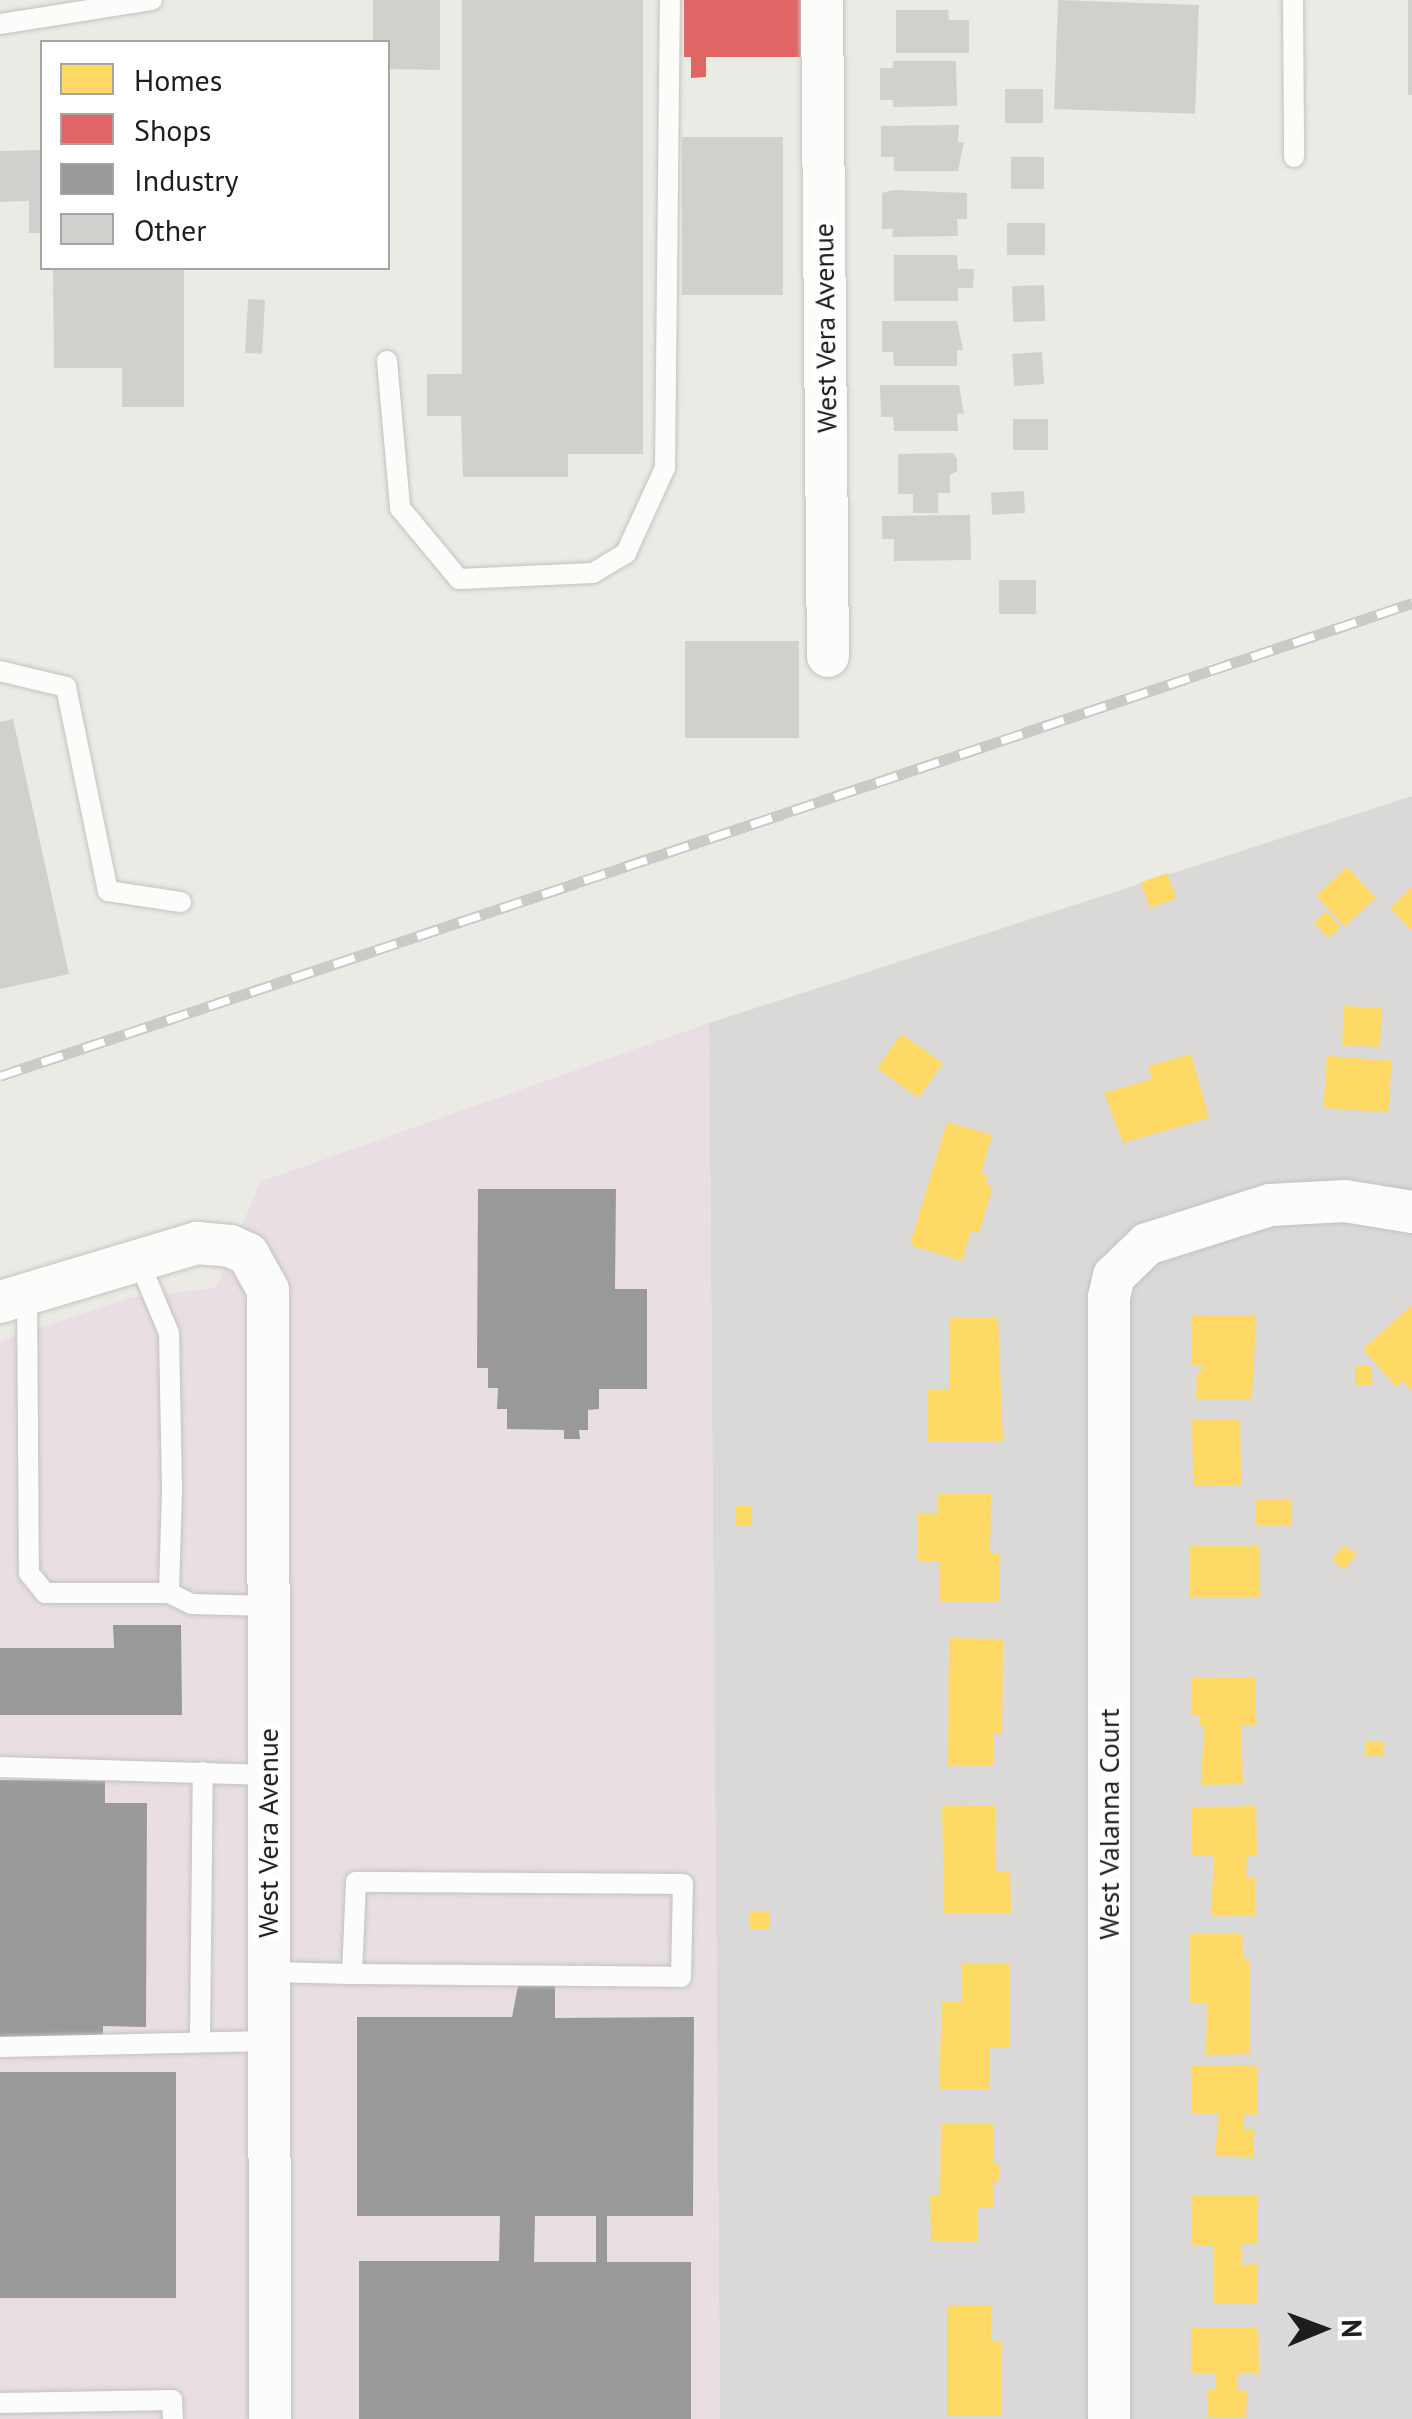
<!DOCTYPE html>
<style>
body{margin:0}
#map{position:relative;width:1412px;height:2419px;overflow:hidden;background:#ebeae5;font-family:"PT Sans",sans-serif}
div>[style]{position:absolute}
.residential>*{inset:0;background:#dad9d7}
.industrial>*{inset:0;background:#e8dee3}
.homes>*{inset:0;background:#ffd966;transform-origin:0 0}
.shops>*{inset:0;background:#e06666}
.industry>*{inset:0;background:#999;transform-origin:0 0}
.building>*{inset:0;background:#d2d0cc;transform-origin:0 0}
.roads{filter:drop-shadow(0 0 2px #c2c2c0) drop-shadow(0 0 2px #c2c2c0)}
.lane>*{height:20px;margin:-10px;padding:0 10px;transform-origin:10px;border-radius:10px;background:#fcfcfb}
.street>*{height:42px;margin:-21px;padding:0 21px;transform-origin:21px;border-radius:21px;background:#fcfcfb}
.rail>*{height:11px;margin-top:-5.5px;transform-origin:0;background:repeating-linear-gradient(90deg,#fff 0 22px,#cacac9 0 44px);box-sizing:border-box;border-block:2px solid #cacac9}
span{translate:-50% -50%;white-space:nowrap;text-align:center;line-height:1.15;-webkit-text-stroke:10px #fff;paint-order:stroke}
.street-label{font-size:28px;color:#1d1d1d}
.legend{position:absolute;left:40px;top:40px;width:350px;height:230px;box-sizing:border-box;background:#fff;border:2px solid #a5a5a5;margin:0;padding:12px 18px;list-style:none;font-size:30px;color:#1d1d1d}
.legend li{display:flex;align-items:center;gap:20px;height:50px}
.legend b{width:50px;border:2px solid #a5a5a5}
.north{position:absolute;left:1272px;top:2279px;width:100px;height:100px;-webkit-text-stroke:8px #fff;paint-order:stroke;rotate:89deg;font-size:28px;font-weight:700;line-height:40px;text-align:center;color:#1d1d1d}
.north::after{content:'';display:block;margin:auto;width:35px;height:45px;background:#1d1d1d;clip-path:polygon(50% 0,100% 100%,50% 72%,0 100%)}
</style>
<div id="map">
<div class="residential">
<div style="clip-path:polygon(1412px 796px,1412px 2419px,720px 2419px,709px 1023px)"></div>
</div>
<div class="industrial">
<div style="clip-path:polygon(709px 1023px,720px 2419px,0 2419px,0 1341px,129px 1298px,216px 1288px,260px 1182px)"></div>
</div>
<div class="homes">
<div style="left:1347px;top:867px;width:42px;height:42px;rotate:47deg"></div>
<div style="left:1167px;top:873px;width:27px;height:28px;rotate:70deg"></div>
<div style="clip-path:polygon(1412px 887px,1412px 931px,1390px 908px)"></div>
<div style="left:1327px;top:911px;width:21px;height:17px;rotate:49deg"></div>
<div style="left:1344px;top:1006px;width:38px;height:39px;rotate:3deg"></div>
<div style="left:901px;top:1034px;width:51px;height:42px;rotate:35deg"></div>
<div style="clip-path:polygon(1191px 1054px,1209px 1118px,1123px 1143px,1104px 1093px,1152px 1079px,1148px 1066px)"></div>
<div style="left:1327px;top:1056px;width:65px;height:52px;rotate:4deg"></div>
<div style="clip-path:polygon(947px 1122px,992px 1135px,981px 1174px,988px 1176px,985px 1184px,993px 1186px,979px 1233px,971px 1230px,962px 1261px,910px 1245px)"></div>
<div style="clip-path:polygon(1412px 1305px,1412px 1391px,1403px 1381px,1396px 1387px,1363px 1349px)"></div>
<div style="clip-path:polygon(1192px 1316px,1256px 1316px,1252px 1399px,1196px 1399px,1197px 1372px,1202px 1372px,1202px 1365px,1192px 1365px)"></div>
<div style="clip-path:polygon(949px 1318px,998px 1318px,1003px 1441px,928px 1441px,928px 1390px,949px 1390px)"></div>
<div style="left:1355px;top:1365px;width:17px;height:20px"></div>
<div style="left:1240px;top:1419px;width:66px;height:48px;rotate:89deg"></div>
<div style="clip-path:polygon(938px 1494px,991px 1494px,990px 1553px,1000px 1553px,1000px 1602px,940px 1602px,940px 1562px,918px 1561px,918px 1513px,938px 1513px)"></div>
<div style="left:1292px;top:1500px;width:26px;height:36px;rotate:90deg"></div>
<div style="left:736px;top:1506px;width:16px;height:19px"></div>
<div style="left:1344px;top:1545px;width:16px;height:19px;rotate:40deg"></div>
<div style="left:1190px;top:1546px;width:70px;height:52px"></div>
<div style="clip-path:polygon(949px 1638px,1003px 1639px,1002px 1734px,994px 1734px,994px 1765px,948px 1765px)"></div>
<div style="clip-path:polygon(1256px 1677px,1256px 1726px,1241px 1726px,1243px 1784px,1201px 1785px,1204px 1725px,1199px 1725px,1200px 1715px,1192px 1715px,1191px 1678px)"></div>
<div style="left:1366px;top:1741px;width:18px;height:15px"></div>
<div style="clip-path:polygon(995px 1805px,996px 1871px,1010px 1871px,1011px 1913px,944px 1914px,942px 1806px)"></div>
<div style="clip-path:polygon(1256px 1806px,1257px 1856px,1247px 1856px,1246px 1877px,1255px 1877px,1255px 1915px,1211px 1916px,1214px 1855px,1192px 1855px,1191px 1807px)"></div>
<div style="left:750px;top:1911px;width:19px;height:18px"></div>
<div style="clip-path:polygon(1190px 1934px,1242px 1934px,1243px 1959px,1250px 1959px,1250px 2054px,1206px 2055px,1207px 2003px,1190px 2003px)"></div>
<div style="clip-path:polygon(962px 1963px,1010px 1963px,1010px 2048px,989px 2048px,989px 2089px,939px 2089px,942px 2002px,962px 2002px)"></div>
<div style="clip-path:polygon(1192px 2065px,1257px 2066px,1257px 2115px,1244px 2114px,1244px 2130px,1253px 2130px,1253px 2157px,1215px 2156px,1219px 2114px,1191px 2114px)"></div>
<div style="clip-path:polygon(941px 2123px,993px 2123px,993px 2164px,999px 2164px,999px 2182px,993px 2182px,993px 2208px,978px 2208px,978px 2242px,931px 2241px,930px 2196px,940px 2196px)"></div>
<div style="clip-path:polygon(1192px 2195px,1257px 2195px,1257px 2244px,1242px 2244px,1241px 2265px,1257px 2264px,1257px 2303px,1214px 2303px,1214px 2245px,1192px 2245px)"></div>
<div style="clip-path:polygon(947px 2305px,991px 2305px,991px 2341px,1002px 2341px,1002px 2416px,947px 2416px)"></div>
<div style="clip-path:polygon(1191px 2328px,1258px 2328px,1259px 2374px,1238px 2374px,1238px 2390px,1247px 2391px,1246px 2417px,1208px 2417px,1208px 2390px,1216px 2390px,1216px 2374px,1191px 2374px)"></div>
</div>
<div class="shops">
<div style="clip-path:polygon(684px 0,806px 0,806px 57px,706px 57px,706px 77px,691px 78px,691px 57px,684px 57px)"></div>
</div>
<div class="industry">
<div style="clip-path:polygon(478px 1189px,616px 1189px,615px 1289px,647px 1289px,647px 1389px,599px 1389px,599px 1409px,588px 1410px,588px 1430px,579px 1430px,580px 1439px,564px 1439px,564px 1430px,507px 1429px,507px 1409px,497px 1409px,498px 1388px,488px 1388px,488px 1368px,477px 1368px)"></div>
<div style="clip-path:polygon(113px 1625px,181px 1625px,182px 1715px,0 1715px,0 1648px,114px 1648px)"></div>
<div style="clip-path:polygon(0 1780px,105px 1781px,105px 1803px,147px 1803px,146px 2027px,103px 2026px,103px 2038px,0 2037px)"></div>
<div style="clip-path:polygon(evenodd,518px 1986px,555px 1986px,555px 2018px,694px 2017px,693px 2216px,607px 2216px,607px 2262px,691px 2262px,691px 2419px,359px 2419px,359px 2261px,499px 2261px,500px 2216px,357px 2216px,357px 2017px,512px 2017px,518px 1986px,535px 2216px,596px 2216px,596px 2262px,534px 2262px,535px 2216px)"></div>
<div style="left:0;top:2072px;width:176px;height:226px"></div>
</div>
<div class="building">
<div style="clip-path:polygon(373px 0,440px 0,440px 70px,388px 69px,388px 42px,373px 42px)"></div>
<div style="clip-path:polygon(462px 0,643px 0,643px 454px,568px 454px,568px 477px,463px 477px,461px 416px,427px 416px,427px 374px,462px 374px)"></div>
<div style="left:1058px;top:0;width:141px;height:109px;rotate:2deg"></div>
<div style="left:1408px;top:0;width:4px;height:95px"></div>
<div style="clip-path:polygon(896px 10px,948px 10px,949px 20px,969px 20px,969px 53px,896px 53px)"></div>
<div style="clip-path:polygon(893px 61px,956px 61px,957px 106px,893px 107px,893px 100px,880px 100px,880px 68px,893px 68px)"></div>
<div style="left:1005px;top:89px;width:38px;height:34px"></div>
<div style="clip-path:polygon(959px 125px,958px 142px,964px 142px,958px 171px,894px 171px,894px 157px,881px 157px,881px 126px)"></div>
<div style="left:682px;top:137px;width:101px;height:158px"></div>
<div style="clip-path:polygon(42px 150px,42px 233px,29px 233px,29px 201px,0 202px,0 151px)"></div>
<div style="left:1044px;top:157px;width:32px;height:33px;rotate:90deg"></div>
<div style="clip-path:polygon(893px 190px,967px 193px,967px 219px,957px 219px,958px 236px,892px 237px,893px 229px,882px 229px,882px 193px)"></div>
<div style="left:1007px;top:223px;width:38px;height:32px"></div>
<div style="clip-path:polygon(894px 255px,957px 255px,958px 269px,974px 269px,973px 288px,958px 288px,958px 301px,894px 301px)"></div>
<div style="clip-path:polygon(53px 268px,184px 268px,184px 407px,122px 407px,122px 368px,54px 368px)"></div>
<div style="left:1044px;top:285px;width:36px;height:32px;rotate:88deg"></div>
<div style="left:248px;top:299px;width:17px;height:54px;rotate:3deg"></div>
<div style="clip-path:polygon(882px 321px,957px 321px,963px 350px,957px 350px,957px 366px,894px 366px,893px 352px,882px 352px)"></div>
<div style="left:1042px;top:352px;width:32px;height:30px;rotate:86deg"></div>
<div style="clip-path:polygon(880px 385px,959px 385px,964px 414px,957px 413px,958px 431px,894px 431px,893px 417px,881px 417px)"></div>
<div style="left:1013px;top:419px;width:35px;height:31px"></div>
<div style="clip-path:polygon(952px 453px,957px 458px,957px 471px,950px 475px,950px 493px,938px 493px,938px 513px,913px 513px,913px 494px,898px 494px,898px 454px)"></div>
<div style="left:1024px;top:491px;width:22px;height:33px;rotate:87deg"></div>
<div style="clip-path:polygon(970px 515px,971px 560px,894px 561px,894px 539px,882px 539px,882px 516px)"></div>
<div style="left:999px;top:580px;width:37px;height:34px"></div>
<div style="left:685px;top:641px;width:114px;height:97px"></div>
<div style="clip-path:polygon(13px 719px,69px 974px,0 989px,0 722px)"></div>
</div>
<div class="roads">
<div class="lane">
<div style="left:1293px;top:0;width:157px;rotate:89.6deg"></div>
<div style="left:0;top:24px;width:154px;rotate:-9deg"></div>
<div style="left:387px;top:361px;width:148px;rotate:84.9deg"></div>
<div style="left:400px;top:508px;width:92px;rotate:50.3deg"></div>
<div style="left:459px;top:579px;width:134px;rotate:-2.6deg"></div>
<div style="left:593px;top:573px;width:39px;rotate:-31deg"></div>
<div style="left:626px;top:553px;width:94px;rotate:-65.4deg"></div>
<div style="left:665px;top:468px;width:468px;rotate:-89.4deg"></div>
<div style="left:0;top:671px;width:68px;rotate:13.6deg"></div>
<div style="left:66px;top:687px;width:208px;rotate:78.4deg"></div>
<div style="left:108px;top:891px;width:74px;rotate:8.6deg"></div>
<div style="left:138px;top:1259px;width:80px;rotate:67.3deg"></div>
<div style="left:169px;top:1333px;width:157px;rotate:88.9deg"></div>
<div style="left:172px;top:1490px;width:103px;rotate:91.7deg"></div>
<div style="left:27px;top:1293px;width:280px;rotate:89.6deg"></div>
<div style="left:29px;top:1573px;width:26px;rotate:51deg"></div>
<div style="left:45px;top:1593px;width:124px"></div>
<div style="left:169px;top:1593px;width:25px;rotate:26deg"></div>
<div style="left:192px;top:1604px;width:76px;rotate:1.5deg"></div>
<div style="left:0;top:1767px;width:268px;rotate:1.7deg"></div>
<div style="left:268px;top:1972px;width:84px;rotate:1.4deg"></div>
<div style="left:352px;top:1974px;width:329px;rotate:0.5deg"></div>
<div style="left:681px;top:1977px;width:93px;rotate:-88.8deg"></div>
<div style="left:683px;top:1884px;width:327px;rotate:-179.6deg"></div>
<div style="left:356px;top:1882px;width:92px;rotate:92.5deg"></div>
<div style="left:200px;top:2039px;width:267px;rotate:-89.4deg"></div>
<div style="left:0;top:2047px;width:269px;rotate:-1.3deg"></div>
<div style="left:0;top:2403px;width:172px;rotate:-1deg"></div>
<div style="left:172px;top:2400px;width:19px;rotate:87deg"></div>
</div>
<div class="street">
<div style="left:822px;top:0;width:656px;rotate:89.48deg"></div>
<div style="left:0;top:1302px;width:206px;rotate:-16.7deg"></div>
<div style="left:197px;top:1243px;width:33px;rotate:5deg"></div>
<div style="left:230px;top:1246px;width:20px;rotate:24deg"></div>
<div style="left:248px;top:1254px;width:41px;rotate:60.9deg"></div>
<div style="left:268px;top:1290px;width:1129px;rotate:89.9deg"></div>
<div style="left:1109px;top:2419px;width:1122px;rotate:-90deg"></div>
<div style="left:1109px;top:1297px;width:22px;rotate:-77deg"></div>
<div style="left:1114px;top:1276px;width:46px;rotate:-44.1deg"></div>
<div style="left:1147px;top:1244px;width:129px;rotate:-17.6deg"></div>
<div style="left:1270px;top:1205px;width:75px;rotate:-3.1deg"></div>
<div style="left:1345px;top:1201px;width:68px;rotate:9.3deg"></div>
</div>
</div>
<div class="rail">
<div style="left:0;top:1076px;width:1489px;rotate:-18.52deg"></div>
</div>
<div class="street-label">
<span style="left:825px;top:328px;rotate:-91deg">West Vera Avenue</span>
<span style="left:1109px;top:1824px;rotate:-90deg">West Valanna Court</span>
<span style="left:268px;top:1833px;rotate:-90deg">West Vera Avenue</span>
</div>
<ul class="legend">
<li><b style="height:28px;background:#ffd966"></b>Homes</li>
<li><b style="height:28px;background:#e06666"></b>Shops</li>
<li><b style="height:28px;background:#999"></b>Industry</li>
<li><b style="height:28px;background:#d2d0cc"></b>Other</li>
</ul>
<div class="north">N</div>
</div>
